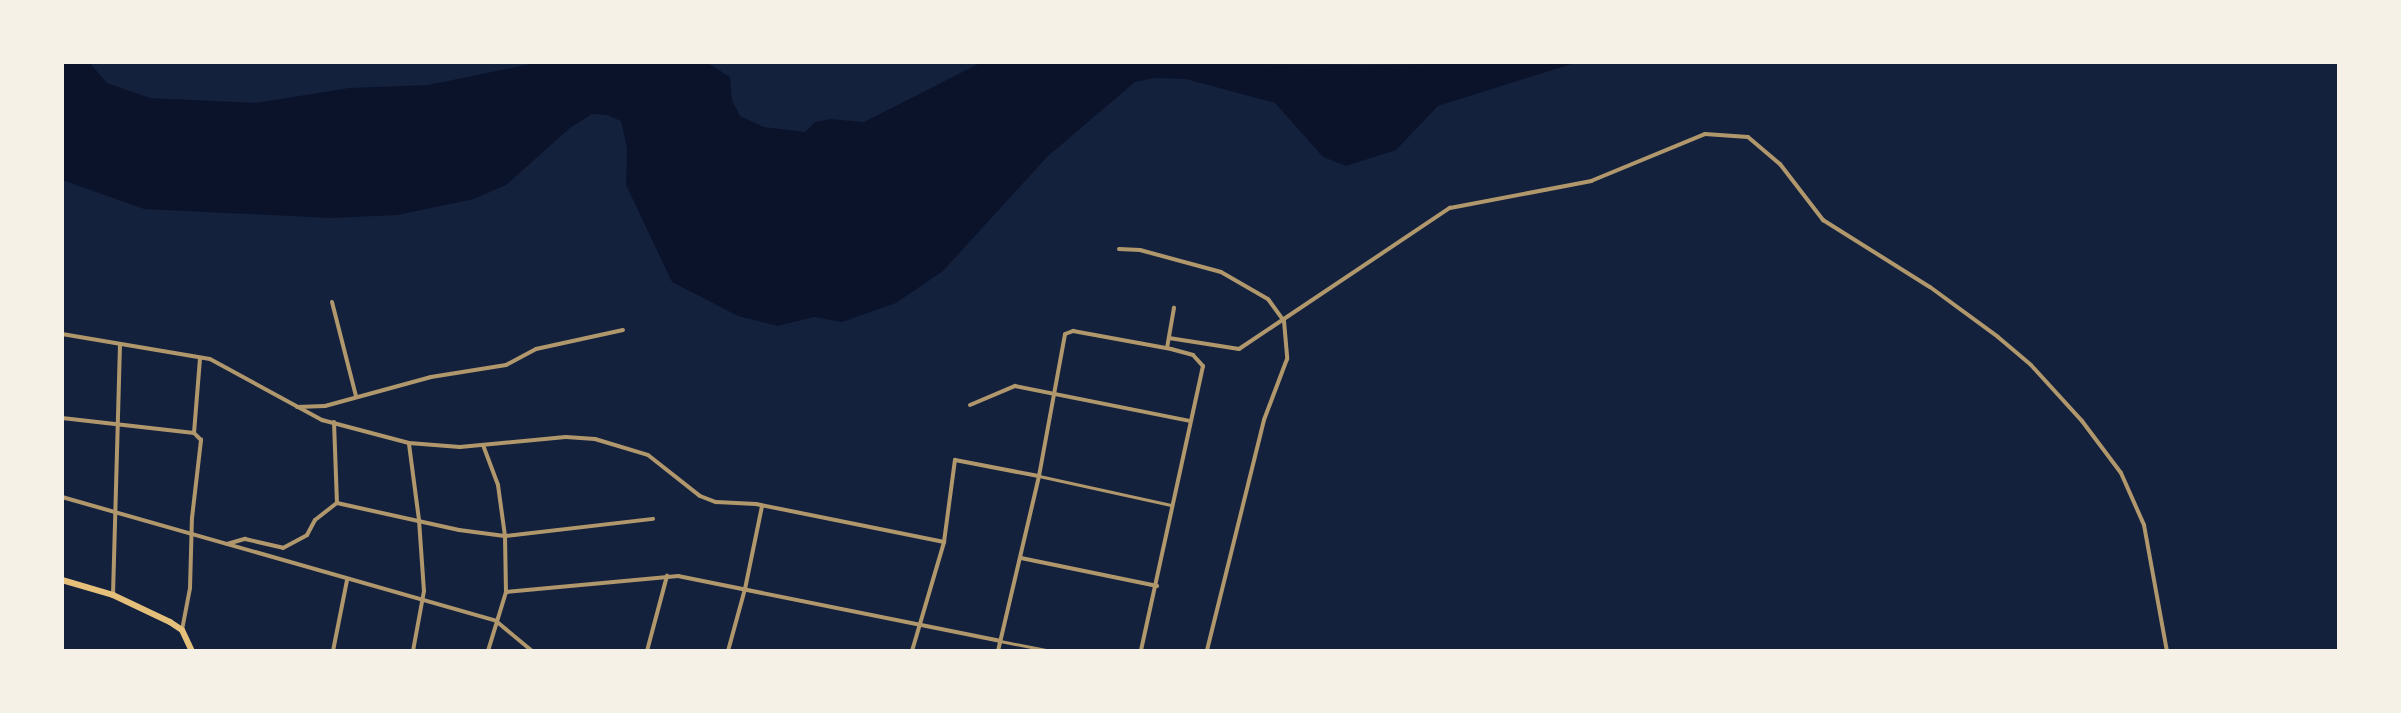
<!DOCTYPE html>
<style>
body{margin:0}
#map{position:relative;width:2401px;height:713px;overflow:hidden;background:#14213d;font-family:"Roboto Condensed",sans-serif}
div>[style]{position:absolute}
.water>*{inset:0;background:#0b132b}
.pedestrian>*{height:3px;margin:-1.5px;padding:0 1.5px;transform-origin:1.5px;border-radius:1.5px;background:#b1986c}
.minor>*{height:4px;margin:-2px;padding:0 2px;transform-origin:2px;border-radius:2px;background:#b1986c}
.secondary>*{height:6px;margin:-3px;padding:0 3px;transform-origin:3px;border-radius:3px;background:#e5c07b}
span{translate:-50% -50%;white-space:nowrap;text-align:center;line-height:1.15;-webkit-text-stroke:7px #f6f1e7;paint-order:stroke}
.frame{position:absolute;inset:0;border:64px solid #f6f1e7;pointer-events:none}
</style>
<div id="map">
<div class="water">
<div style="clip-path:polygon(62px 62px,89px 62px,107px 83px,150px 98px,256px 103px,349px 88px,428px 85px,540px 62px,706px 62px,730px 77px,732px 100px,740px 116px,764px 127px,805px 132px,815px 122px,830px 119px,864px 122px,982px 62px,1366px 65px,1578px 62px,1438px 106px,1396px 150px,1346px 166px,1323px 157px,1275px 103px,1186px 79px,1154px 78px,1135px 82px,1047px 157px,943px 271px,896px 303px,842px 322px,814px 317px,778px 326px,738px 316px,672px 282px,626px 185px,627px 148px,621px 121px,607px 115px,592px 114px,570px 128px,506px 185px,474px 199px,398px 215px,331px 218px,144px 209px,62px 180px)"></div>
</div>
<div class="pedestrian">
<div style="left:1039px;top:476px;width:135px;rotate:12.4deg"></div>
<div style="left:1000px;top:641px;width:52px;rotate:11.1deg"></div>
</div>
<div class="minor">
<div style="left:1119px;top:249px;width:21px;rotate:3deg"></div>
<div style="left:1140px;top:250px;width:84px;rotate:15.2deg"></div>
<div style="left:1221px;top:272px;width:54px;rotate:29.9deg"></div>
<div style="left:1268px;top:299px;width:27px;rotate:54deg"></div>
<div style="left:1284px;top:321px;width:38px;rotate:85deg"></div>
<div style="left:1287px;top:359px;width:65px;rotate:110.7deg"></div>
<div style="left:1264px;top:420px;width:238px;rotate:103.9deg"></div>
<div style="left:332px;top:302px;width:97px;rotate:75.7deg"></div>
<div style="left:62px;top:334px;width:150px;rotate:9.6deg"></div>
<div style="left:210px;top:359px;width:128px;rotate:28.6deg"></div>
<div style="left:322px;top:420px;width:90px;rotate:14.8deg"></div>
<div style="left:409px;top:443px;width:51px;rotate:4.5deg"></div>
<div style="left:460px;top:447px;width:106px;rotate:-5.4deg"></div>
<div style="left:566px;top:437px;width:29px;rotate:4deg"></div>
<div style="left:595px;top:439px;width:55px;rotate:16.8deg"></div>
<div style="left:648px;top:455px;width:66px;rotate:38.3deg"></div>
<div style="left:700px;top:496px;width:17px;rotate:21deg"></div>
<div style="left:716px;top:502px;width:40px;rotate:2.9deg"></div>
<div style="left:756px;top:504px;width:192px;rotate:11.4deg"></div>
<div style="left:1169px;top:338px;width:71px;rotate:8.9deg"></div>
<div style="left:1239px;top:349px;width:254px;rotate:-33.8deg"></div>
<div style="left:1450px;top:208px;width:144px;rotate:-10.8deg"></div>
<div style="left:1591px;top:181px;width:123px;rotate:-22.4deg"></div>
<div style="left:1705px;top:134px;width:43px;rotate:4deg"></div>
<div style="left:1748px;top:137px;width:42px;rotate:40.2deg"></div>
<div style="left:1780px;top:164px;width:71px;rotate:52.5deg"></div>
<div style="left:1823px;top:220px;width:126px;rotate:32.1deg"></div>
<div style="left:1930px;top:287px;width:84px;rotate:36.3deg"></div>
<div style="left:1998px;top:337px;width:43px;rotate:40.3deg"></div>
<div style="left:2031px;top:365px;width:76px;rotate:47.7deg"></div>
<div style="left:2082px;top:421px;width:65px;rotate:53.1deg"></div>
<div style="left:2121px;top:473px;width:57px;rotate:66.1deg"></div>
<div style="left:2144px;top:525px;width:128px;rotate:79.7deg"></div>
<div style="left:1167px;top:348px;width:41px;rotate:-80.1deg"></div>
<div style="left:970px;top:405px;width:49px;rotate:-22.9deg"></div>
<div style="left:1015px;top:386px;width:178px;rotate:11.3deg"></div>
<div style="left:297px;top:407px;width:28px;rotate:-2deg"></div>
<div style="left:325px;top:406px;width:110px;rotate:-15.3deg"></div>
<div style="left:431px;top:377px;width:76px;rotate:-9.1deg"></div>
<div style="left:506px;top:365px;width:34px;rotate:-28deg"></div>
<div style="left:536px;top:349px;width:89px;rotate:-12.3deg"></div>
<div style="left:62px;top:418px;width:133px;rotate:6.5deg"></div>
<div style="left:334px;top:422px;width:81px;rotate:87.9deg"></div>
<div style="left:409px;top:444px;width:77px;rotate:82.5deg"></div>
<div style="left:419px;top:520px;width:71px;rotate:86deg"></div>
<div style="left:424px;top:591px;width:61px;rotate:100.4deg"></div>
<div style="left:483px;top:445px;width:43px;rotate:69.4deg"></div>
<div style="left:498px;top:485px;width:51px;rotate:82.2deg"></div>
<div style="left:505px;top:536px;width:56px;rotate:89deg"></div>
<div style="left:506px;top:592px;width:62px;rotate:107deg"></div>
<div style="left:62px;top:497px;width:451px;rotate:15.9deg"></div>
<div style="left:496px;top:621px;width:47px;rotate:39.8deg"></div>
<div style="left:337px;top:503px;width:125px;rotate:12.5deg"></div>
<div style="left:459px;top:530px;width:46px;rotate:7.4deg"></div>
<div style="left:505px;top:536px;width:149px;rotate:-6.6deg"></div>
<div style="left:227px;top:544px;width:19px;rotate:-16deg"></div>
<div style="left:245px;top:539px;width:39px;rotate:13deg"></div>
<div style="left:283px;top:548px;width:27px;rotate:-28deg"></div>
<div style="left:307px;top:535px;width:17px;rotate:-62deg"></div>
<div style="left:315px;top:520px;width:28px;rotate:-38deg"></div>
<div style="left:1021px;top:558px;width:139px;rotate:11.6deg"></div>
<div style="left:506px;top:592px;width:173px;rotate:-5.3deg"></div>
<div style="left:678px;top:576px;width:328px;rotate:11.4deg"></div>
<div style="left:113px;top:595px;width:250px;rotate:-88.4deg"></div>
<div style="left:182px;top:630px;width:43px;rotate:-79.2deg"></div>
<div style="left:190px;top:588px;width:70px;rotate:-88.4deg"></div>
<div style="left:192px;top:518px;width:79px;rotate:-83.4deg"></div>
<div style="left:201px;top:440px;width:10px;rotate:-135deg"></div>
<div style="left:194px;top:433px;width:75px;rotate:-85.4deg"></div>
<div style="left:333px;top:651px;width:72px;rotate:-78.8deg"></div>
<div style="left:647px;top:651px;width:78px;rotate:-75.1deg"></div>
<div style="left:728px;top:651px;width:64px;rotate:-74.7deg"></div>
<div style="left:745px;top:589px;width:85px;rotate:-78.4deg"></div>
<div style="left:912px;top:651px;width:114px;rotate:-73.6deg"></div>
<div style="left:944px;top:542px;width:83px;rotate:-82.4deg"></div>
<div style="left:955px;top:460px;width:85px;rotate:10.9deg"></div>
<div style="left:998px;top:651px;width:180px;rotate:-76.8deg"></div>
<div style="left:1039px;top:476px;width:144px;rotate:-79.6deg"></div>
<div style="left:1065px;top:334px;width:9px;rotate:-21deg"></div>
<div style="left:1073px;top:331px;width:100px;rotate:10.4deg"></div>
<div style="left:1171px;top:349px;width:23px;rotate:15deg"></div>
<div style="left:1193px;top:355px;width:15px;rotate:48deg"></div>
<div style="left:1203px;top:366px;width:292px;rotate:102.3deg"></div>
</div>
<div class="secondary">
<div style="left:62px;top:580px;width:53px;rotate:16.4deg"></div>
<div style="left:113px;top:595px;width:63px;rotate:25.3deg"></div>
<div style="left:170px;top:622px;width:14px;rotate:34deg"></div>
<div style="left:182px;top:630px;width:23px;rotate:65deg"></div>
</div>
<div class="frame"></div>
</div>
